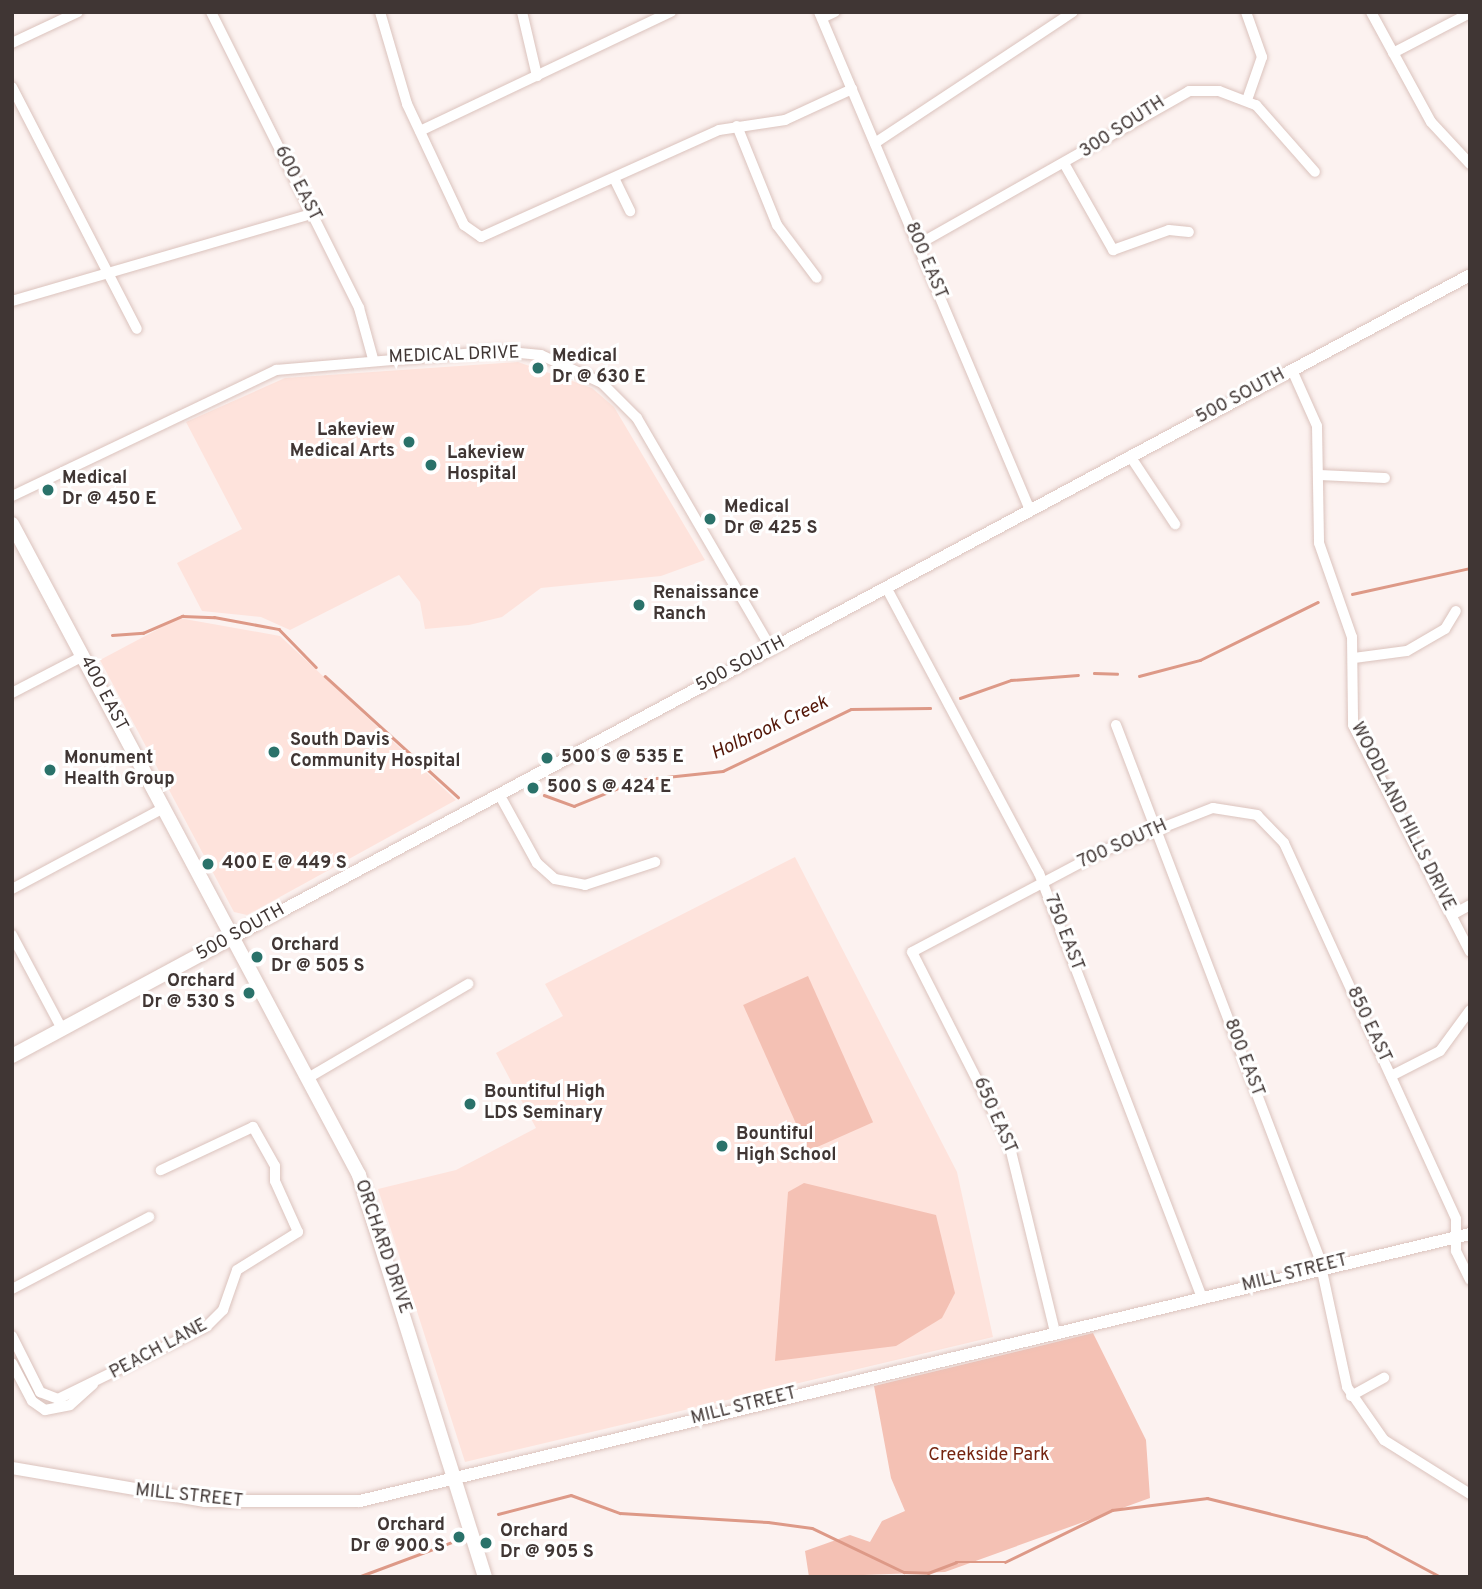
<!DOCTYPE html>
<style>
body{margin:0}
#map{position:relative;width:1482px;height:1589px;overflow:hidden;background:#fcf2f0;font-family:Overpass,sans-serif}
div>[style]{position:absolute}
.built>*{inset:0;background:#fee3dc}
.green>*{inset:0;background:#f4c1b4;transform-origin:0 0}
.stream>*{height:2.5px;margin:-1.25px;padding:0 1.25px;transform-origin:1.25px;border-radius:1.25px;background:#dd9987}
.roads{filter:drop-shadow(0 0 2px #dbc3bd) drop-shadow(0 0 2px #dbc3bd)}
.minor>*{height:10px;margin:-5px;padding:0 5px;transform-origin:5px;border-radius:5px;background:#fff}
.tertiary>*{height:12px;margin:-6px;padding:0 6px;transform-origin:6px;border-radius:6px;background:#fff}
.secondary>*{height:14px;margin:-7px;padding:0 7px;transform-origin:7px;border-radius:7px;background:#fff}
.dots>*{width:19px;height:19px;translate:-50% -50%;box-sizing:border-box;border:4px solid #fff;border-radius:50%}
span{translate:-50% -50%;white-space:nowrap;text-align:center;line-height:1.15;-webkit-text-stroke:6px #fff;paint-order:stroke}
.street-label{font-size:18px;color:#403634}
.poi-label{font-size:18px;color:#403634;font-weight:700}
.left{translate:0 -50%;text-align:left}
.right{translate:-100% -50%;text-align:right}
.park-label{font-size:18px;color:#752511}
.water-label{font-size:19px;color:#531607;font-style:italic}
.frame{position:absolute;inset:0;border:14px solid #403634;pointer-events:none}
</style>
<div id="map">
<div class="built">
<div style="clip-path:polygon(518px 362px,592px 388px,614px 407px,705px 560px,661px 576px,541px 588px,502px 617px,469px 625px,425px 629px,420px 602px,399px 575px,290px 630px,261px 617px,202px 611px,177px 563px,242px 529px,186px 422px,285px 378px)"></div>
<div style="clip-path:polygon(179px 618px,280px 636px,456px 800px,247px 915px,234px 912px,100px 660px)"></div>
<div style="clip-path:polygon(795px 857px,957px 1172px,993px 1337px,465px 1462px,378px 1189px,456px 1170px,536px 1128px,496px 1053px,563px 1016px,545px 984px)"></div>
</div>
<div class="green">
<div style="left:808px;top:976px;width:160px;height:71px;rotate:66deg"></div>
<div style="clip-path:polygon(804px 1183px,936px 1215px,955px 1293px,942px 1318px,896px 1346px,775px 1361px,788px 1192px)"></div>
<div style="clip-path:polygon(1093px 1333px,1146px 1440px,1150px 1498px,945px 1572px,809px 1577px,805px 1551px,850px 1535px,870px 1542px,882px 1521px,905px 1511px,891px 1478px,874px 1386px)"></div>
</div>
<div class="stream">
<div style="left:1352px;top:594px;width:121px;rotate:-12.4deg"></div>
<div style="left:112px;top:635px;width:31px;rotate:-4deg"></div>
<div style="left:143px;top:633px;width:43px;rotate:-23.6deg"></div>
<div style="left:182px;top:616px;width:32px;rotate:2deg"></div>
<div style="left:214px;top:617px;width:66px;rotate:10.5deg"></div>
<div style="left:279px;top:629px;width:53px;rotate:45.8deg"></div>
<div style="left:1094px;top:673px;width:23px;rotate:2deg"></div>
<div style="left:325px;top:676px;width:180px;rotate:42.3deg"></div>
<div style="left:1139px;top:676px;width:63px;rotate:-14.7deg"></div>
<div style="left:1200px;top:660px;width:131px;rotate:-26.2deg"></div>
<div style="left:960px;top:698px;width:54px;rotate:-19.4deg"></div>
<div style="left:1011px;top:680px;width:67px;rotate:-4.3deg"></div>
<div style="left:544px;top:795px;width:32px;rotate:20deg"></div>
<div style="left:574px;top:806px;width:69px;rotate:-22.1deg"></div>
<div style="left:638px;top:780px;width:85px;rotate:-6deg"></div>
<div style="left:723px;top:771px;width:142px;rotate:-25.8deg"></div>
<div style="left:851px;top:709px;width:79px;rotate:-0.7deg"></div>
<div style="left:498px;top:1514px;width:75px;rotate:-14.6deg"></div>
<div style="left:571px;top:1495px;width:52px;rotate:20.2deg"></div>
<div style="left:620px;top:1513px;width:148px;rotate:3.5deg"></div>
<div style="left:768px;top:1522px;width:44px;rotate:7.8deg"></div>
<div style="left:812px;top:1528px;width:102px;rotate:25.6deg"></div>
<div style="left:904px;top:1572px;width:24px;rotate:2deg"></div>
<div style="left:928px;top:1573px;width:30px;rotate:-21deg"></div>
<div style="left:956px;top:1562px;width:49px"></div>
<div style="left:1005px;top:1562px;width:119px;rotate:-25.9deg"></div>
<div style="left:1112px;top:1510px;width:96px;rotate:-7.2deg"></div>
<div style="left:1207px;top:1498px;width:164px;rotate:13.8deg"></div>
<div style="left:1366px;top:1537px;width:85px;rotate:28.1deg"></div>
<div style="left:152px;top:1577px;width:38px"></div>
<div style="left:358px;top:1577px;width:103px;rotate:-20.4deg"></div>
</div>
<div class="roads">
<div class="minor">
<div style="left:211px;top:12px;width:331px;rotate:63.4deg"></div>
<div style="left:359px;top:308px;width:53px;rotate:74.6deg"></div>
<div style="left:380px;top:12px;width:96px;rotate:73.6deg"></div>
<div style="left:407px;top:104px;width:134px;rotate:64.8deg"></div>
<div style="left:464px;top:225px;width:21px;rotate:35deg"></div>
<div style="left:481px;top:237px;width:261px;rotate:-24.2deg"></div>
<div style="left:719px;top:130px;width:67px;rotate:-8.6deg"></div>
<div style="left:785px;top:120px;width:74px;rotate:-24.8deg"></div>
<div style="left:522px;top:12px;width:66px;rotate:76.8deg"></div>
<div style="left:819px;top:12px;width:541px;rotate:67.04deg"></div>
<div style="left:1246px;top:12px;width:48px;rotate:70.4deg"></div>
<div style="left:1262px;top:57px;width:46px;rotate:109.2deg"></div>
<div style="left:1371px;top:12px;width:125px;rotate:61.4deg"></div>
<div style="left:1431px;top:122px;width:57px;rotate:47.1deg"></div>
<div style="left:822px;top:18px;width:14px;rotate:-25deg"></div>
<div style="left:12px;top:43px;width:73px;rotate:-25.2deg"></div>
<div style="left:1393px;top:53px;width:87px;rotate:-27.5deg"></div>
<div style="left:12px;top:87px;width:272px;rotate:62.7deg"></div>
<div style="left:737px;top:126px;width:107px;rotate:68deg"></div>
<div style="left:777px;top:225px;width:66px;rotate:53deg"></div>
<div style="left:420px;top:131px;width:278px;rotate:-25.4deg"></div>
<div style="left:875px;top:143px;width:237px;rotate:-33.5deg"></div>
<div style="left:1065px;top:165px;width:98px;rotate:60.5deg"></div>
<div style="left:1113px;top:250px;width:59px;rotate:-19.7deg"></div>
<div style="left:1169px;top:230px;width:20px;rotate:6deg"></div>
<div style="left:614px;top:178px;width:37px;rotate:64deg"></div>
<div style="left:919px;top:244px;width:310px;rotate:-29.5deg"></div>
<div style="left:1189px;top:91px;width:30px"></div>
<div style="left:1219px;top:91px;width:40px;rotate:21deg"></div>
<div style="left:1256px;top:105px;width:89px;rotate:48.6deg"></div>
<div style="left:12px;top:301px;width:312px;rotate:-16.2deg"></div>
<div style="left:1292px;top:370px;width:61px;rotate:65.9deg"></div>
<div style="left:1317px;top:426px;width:117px;rotate:89deg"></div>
<div style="left:1319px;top:543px;width:100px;rotate:70.7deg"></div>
<div style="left:1352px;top:637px;width:88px;rotate:89.3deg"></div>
<div style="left:1353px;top:725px;width:255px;rotate:62.7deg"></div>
<div style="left:1130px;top:456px;width:82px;rotate:56.5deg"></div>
<div style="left:1319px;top:475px;width:66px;rotate:2.6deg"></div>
<div style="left:12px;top:496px;width:293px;rotate:-25.5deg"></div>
<div style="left:276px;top:370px;width:224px;rotate:-4.9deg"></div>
<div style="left:499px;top:351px;width:42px;rotate:5.4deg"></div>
<div style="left:541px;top:355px;width:67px;rotate:24.7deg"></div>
<div style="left:602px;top:383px;width:49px;rotate:45deg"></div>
<div style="left:637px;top:418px;width:266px;rotate:59.8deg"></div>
<div style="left:886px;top:587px;width:324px;rotate:61.9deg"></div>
<div style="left:1039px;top:873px;width:454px;rotate:69deg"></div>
<div style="left:1354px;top:658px;width:53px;rotate:-7.5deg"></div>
<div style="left:1407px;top:651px;width:44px;rotate:-30.1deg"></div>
<div style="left:1445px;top:629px;width:21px;rotate:-59deg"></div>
<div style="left:12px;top:693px;width:80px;rotate:-27.5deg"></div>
<div style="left:1116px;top:725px;width:569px;rotate:69.11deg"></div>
<div style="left:1319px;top:1257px;width:133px;rotate:77.8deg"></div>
<div style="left:1347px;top:1387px;width:65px;rotate:55.1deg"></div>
<div style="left:1384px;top:1440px;width:102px;rotate:32.1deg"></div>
<div style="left:499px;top:794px;width:79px;rotate:61.2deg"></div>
<div style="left:537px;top:863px;width:24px;rotate:42deg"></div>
<div style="left:555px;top:879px;width:31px;rotate:11deg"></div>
<div style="left:585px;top:885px;width:74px;rotate:-18.2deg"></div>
<div style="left:12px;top:889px;width:172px;rotate:-28.1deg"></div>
<div style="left:1452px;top:915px;width:21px;rotate:-29deg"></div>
<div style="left:12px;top:935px;width:106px;rotate:62deg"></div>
<div style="left:1391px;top:1076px;width:55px;rotate:-27deg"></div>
<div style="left:1440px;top:1051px;width:51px;rotate:-53.8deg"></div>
<div style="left:308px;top:1078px;width:186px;rotate:-30.4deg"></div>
<div style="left:12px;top:1289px;width:155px;rotate:-27.7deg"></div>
<div style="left:1055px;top:1332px;width:195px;rotate:-103.7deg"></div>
<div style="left:1009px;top:1143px;width:214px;rotate:-116.9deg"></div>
<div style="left:912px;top:952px;width:216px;rotate:-27.9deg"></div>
<div style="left:1103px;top:851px;width:118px;rotate:-21.4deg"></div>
<div style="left:1213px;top:808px;width:45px;rotate:9deg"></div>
<div style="left:1257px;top:815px;width:39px;rotate:46deg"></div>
<div style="left:1284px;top:843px;width:413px;rotate:65.4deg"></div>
<div style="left:1456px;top:1219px;width:32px;rotate:90deg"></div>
<div style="left:1456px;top:1251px;width:32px;rotate:64deg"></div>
<div style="left:12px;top:1336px;width:63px;rotate:63.4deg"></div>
<div style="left:40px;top:1392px;width:19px;rotate:21deg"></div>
<div style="left:58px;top:1399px;width:166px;rotate:-26.1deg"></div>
<div style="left:207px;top:1326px;width:23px;rotate:-45deg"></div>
<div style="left:223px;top:1310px;width:42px;rotate:-70.7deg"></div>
<div style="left:237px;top:1270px;width:72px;rotate:-31.9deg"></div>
<div style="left:298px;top:1232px;width:56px;rotate:-114.3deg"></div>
<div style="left:275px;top:1181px;width:15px;rotate:-90deg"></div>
<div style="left:275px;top:1166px;width:45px;rotate:-119.4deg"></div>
<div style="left:253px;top:1127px;width:102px;rotate:154.9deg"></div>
<div style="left:12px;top:1363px;width:43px;rotate:62.2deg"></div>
<div style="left:32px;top:1401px;width:16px;rotate:35deg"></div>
<div style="left:45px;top:1410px;width:25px;rotate:-11deg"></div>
<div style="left:70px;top:1405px;width:31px;rotate:-42deg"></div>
<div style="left:1351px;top:1396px;width:38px;rotate:-29deg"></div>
</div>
<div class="tertiary">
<div style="left:233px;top:937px;width:1403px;rotate:-28.15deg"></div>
<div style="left:12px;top:1468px;width:196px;rotate:9.7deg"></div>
<div style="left:205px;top:1501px;width:155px"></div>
<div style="left:360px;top:1501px;width:1142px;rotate:-13.53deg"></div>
</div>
<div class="secondary">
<div style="left:12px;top:524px;width:738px;rotate:61.94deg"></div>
<div style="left:359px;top:1175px;width:421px;rotate:72.6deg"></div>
<div style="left:12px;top:1056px;width:251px;rotate:-28.3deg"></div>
</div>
</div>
<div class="dots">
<div style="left:538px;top:368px;background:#2a726a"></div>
<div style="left:409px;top:442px;background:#2a726a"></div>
<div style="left:431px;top:465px;background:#2a726a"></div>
<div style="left:48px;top:490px;background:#2a726a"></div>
<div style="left:710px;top:519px;background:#2a726a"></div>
<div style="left:639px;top:605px;background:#2a726a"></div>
<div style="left:274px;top:752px;background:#2a726a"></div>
<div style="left:547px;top:758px;background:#2a726a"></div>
<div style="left:50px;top:770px;background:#2a726a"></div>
<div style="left:533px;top:788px;background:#2a726a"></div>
<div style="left:208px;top:864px;background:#2a726a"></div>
<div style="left:257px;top:957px;background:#2a726a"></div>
<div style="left:249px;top:993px;background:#2a726a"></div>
<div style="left:470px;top:1104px;background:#2a726a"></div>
<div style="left:722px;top:1146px;background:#2a726a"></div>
<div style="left:459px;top:1537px;background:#2a726a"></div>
<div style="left:486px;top:1543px;background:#2a726a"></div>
</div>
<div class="street-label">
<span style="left:1123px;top:128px;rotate:-33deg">300 SOUTH</span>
<span style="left:297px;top:184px;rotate:63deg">600 EAST</span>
<span style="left:925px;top:261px;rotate:67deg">800 EAST</span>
<span style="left:454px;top:356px;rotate:-2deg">MEDICAL DRIVE</span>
<span style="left:1241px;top:397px;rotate:-28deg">500 SOUTH</span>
<span style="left:741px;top:665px;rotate:-28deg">500 SOUTH</span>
<span style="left:103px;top:694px;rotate:62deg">400 EAST</span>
<span style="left:1402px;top:817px;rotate:63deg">WOODLAND HILLS DRIVE</span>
<span style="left:1123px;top:845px;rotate:-24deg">700 SOUTH</span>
<span style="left:241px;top:933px;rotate:-29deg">500 SOUTH</span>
<span style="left:1063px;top:933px;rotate:69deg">750 EAST</span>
<span style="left:1368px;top:1025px;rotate:65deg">850 EAST</span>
<span style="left:1243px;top:1058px;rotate:69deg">800 EAST</span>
<span style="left:994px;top:1116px;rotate:66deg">650 EAST</span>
<span style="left:382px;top:1247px;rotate:71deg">ORCHARD DRIVE</span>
<span style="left:1295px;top:1274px;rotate:-14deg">MILL STREET</span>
<span style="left:159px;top:1350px;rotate:-28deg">PEACH LANE</span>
<span style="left:744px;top:1407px;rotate:-14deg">MILL STREET</span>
<span style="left:189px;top:1497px;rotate:6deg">MILL STREET</span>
</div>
<div class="poi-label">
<span class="left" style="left:552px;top:368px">Medical<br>Dr @ 630 E</span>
<span class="right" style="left:395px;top:442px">Lakeview<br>Medical Arts</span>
<span class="left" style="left:447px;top:465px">Lakeview<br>Hospital</span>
<span class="left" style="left:62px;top:490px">Medical<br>Dr @ 450 E</span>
<span class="left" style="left:724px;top:519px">Medical<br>Dr @ 425 S</span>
<span class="left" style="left:653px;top:605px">Renaissance<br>Ranch</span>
<span class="left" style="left:290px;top:752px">South Davis<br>Community Hospital</span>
<span class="left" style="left:561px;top:758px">500 S @ 535 E</span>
<span class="left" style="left:64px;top:770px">Monument<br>Health Group</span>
<span class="left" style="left:547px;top:788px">500 S @ 424 E</span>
<span class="left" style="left:222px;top:864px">400 E @ 449 S</span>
<span class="left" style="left:271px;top:957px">Orchard<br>Dr @ 505 S</span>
<span class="right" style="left:235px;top:993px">Orchard<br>Dr @ 530 S</span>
<span class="left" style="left:484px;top:1104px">Bountiful High<br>LDS Seminary</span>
<span class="left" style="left:736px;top:1146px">Bountiful<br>High School</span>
<span class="right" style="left:445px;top:1537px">Orchard<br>Dr @ 900 S</span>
<span class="left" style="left:500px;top:1543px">Orchard<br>Dr @ 905 S</span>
</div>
<div class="park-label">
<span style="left:989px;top:1456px">Creekside Park</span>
</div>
<div class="water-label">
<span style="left:770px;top:729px;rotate:-25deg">Holbrook Creek</span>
</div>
<div class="frame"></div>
</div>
